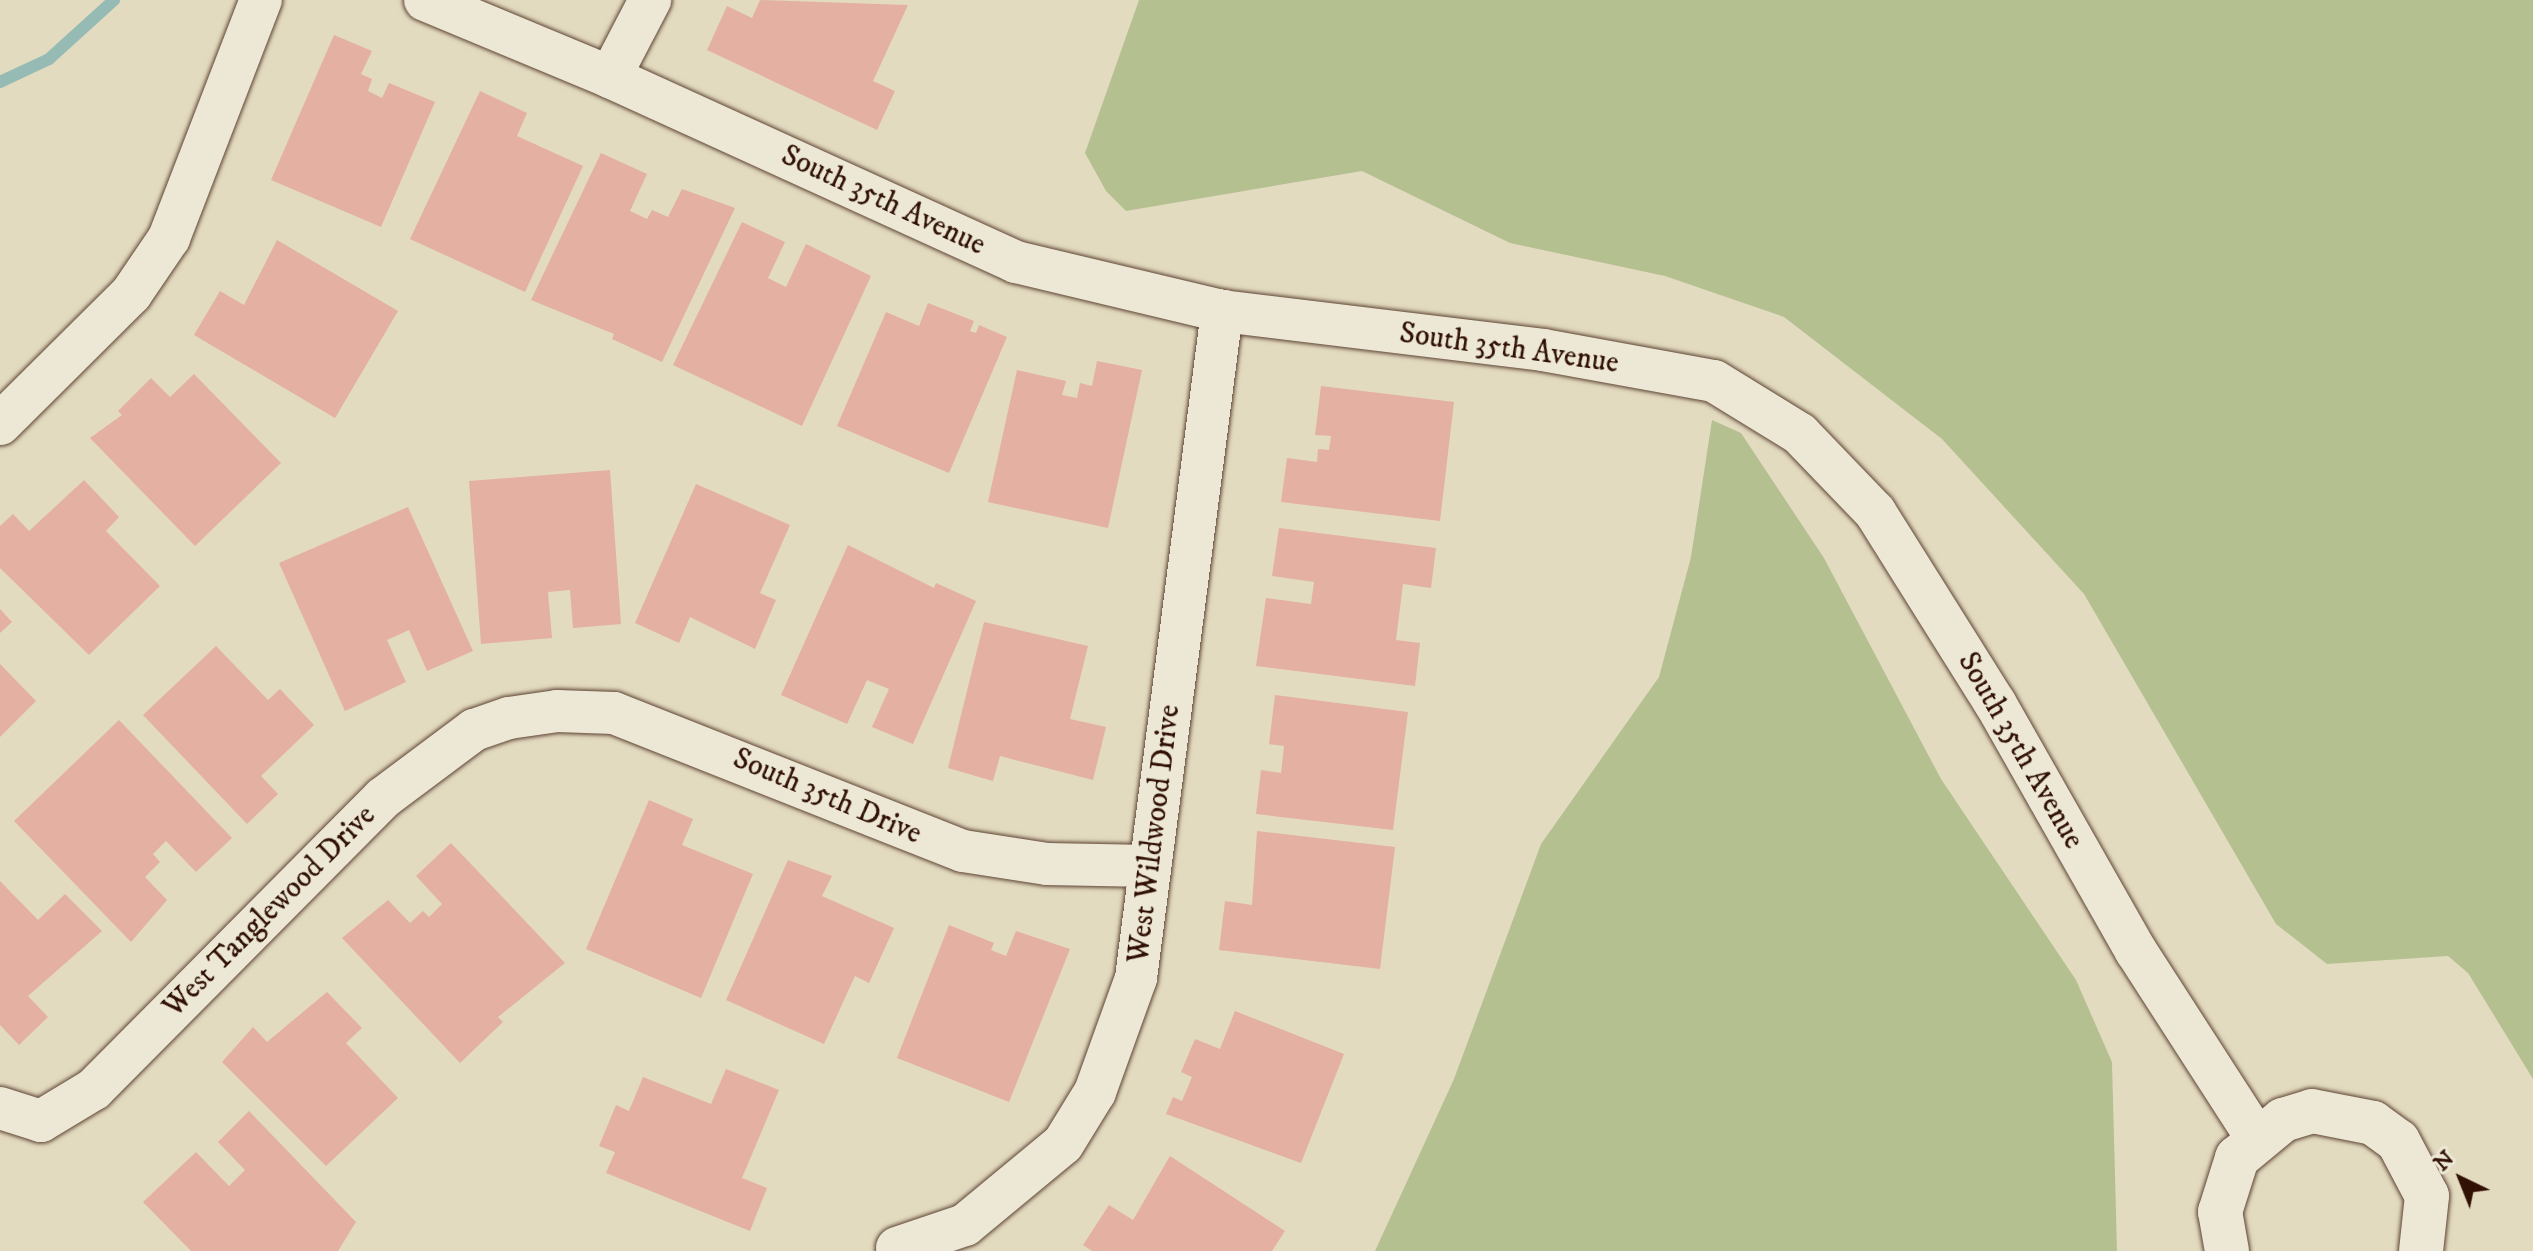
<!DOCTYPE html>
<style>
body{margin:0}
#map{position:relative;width:2533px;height:1251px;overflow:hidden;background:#e3dbc0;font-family:"IM FELL DW Pica",serif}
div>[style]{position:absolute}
.green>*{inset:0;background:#b5c091}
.stream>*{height:12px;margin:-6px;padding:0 6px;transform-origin:6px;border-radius:6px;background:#95bbb4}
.building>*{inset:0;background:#e3b0a2}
.roads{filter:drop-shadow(0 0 2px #5e4433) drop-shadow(0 0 2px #5e4433)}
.minor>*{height:42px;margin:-21px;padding:0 21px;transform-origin:21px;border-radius:21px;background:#ede8d6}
.tertiary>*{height:44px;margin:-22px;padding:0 22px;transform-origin:22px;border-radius:22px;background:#ede8d6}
span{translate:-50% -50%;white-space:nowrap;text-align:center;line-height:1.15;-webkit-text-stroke:6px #ede8d6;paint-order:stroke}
.street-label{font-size:30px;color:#311104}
.north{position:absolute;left:2421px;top:1139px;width:80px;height:80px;-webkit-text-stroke:6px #ede8d6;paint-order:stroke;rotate:317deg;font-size:22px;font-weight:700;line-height:32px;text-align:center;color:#311104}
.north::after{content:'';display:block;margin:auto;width:28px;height:36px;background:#311104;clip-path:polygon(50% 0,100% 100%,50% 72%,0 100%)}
</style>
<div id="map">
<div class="green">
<div style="clip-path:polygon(1139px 0,2533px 0,2533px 1079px,2468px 973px,2448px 956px,2327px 964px,2276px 924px,2084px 594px,1942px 439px,1784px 317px,1665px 276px,1510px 243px,1362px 171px,1126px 211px,1106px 191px,1085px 153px)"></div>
<div style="clip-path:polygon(1712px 420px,1741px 433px,1824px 558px,1941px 779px,2076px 980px,2112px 1062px,2117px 1251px,1375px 1251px,1454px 1079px,1541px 844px,1659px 677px,1691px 557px)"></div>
</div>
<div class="stream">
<div style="left:0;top:82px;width:54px;rotate:-25.1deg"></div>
<div style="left:49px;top:59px;width:88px;rotate:-42.2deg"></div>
</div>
<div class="building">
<div style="clip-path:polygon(760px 0,908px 5px,873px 81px,895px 91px,877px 130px,707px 50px,727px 6px,752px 18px)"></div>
<div style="clip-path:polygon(334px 35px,372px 51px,361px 74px,372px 79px,368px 91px,382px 98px,389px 83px,435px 102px,381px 227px,271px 180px)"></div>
<div style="clip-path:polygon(480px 91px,527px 113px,517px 136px,583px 166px,525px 292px,410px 239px)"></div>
<div style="clip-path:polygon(601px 153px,647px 174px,630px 211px,647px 219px,652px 210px,668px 217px,682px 189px,735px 208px,662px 362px,612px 339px,614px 334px,531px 300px)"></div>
<div style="clip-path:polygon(742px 222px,785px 242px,768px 278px,786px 287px,806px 244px,871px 276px,802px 426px,673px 365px)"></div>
<div style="clip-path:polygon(277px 240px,398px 311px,335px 418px,194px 335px,220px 291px,244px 305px)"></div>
<div style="clip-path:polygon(928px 303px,974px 321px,970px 331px,976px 333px,979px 325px,1007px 337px,949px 473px,837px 426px,886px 312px,919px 326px)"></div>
<div style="clip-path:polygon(1097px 361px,1142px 370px,1108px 528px,988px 502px,1017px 370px,1066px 381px,1062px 395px,1077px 398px,1080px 383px,1092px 386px)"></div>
<div style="clip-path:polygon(194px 374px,281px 463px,195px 546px,90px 438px,122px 415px,118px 411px,151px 378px,170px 397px)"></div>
<div style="clip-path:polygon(1321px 386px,1454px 402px,1440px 521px,1281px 502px,1287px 458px,1317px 462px,1318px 449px,1329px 450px,1331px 436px,1315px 435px)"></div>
<div style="clip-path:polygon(610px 470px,621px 624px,573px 628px,570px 590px,548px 592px,552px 638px,481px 644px,469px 481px)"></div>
<div style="clip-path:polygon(84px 480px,119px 517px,106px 531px,160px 586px,89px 655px,0 568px,0 526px,13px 514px,29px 531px)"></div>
<div style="clip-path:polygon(696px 484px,790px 525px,760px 593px,776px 600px,755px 649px,690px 617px,679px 643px,635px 623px)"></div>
<div style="clip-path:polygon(408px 507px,473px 651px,427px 671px,409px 630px,387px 640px,406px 682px,345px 711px,279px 563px)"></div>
<div style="clip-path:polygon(1279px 528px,1436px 548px,1431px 588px,1403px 584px,1396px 640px,1420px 643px,1415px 686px,1256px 666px,1266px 598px,1311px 604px,1314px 582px,1272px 576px)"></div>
<div style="clip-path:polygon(848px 545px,934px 588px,936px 583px,976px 601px,913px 744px,872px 727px,889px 689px,867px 680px,847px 724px,781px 695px)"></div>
<div style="clip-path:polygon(0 609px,12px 622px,0 633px)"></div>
<div style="clip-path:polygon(984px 622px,1088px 646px,1070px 719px,1106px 727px,1093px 780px,1000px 756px,993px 781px,948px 768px)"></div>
<div style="clip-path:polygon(216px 646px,268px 700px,280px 689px,314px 725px,261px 776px,278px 794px,247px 824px,143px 715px)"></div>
<div style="clip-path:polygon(0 664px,36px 701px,0 737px)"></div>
<div style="clip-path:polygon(1275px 695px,1408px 712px,1393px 830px,1256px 814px,1261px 770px,1281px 773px,1284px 746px,1269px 744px)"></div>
<div style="clip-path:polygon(119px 720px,232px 838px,196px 872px,166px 841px,153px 854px,160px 862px,145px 877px,167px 900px,131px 942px,14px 821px)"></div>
<div style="clip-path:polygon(649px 800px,693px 819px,682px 845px,753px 874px,701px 998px,586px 949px)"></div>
<div style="clip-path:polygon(1257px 831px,1395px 847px,1380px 969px,1219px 950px,1225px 901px,1252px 905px)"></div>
<div style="clip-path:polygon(451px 843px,565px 963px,498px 1017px,503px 1022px,460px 1063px,342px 938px,388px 900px,410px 923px,423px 911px,429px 917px,442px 904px,416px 876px)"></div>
<div style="clip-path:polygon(788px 860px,832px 876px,822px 896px,894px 928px,869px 983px,855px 976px,824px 1044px,726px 1000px)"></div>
<div style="clip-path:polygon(0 881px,38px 920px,65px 894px,102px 931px,28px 996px,48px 1017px,19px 1045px,0 1025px)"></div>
<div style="clip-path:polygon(949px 925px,994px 943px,991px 950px,1006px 956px,1016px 931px,1070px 949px,1009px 1102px,897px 1058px)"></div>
<div style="clip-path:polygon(327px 992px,362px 1028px,346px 1043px,398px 1098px,326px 1166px,222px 1062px,253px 1027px,267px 1042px)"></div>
<div style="clip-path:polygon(1235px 1011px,1344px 1054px,1301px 1163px,1166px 1114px,1173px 1097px,1182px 1101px,1192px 1077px,1181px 1072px,1195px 1039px,1220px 1049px)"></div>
<div style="clip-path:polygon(726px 1069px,779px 1090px,742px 1178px,767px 1188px,750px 1231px,606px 1173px,615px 1152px,599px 1146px,616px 1105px,629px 1111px,643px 1077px,711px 1104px)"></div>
<div style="clip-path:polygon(249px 1111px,356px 1222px,338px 1251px,191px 1251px,143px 1202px,196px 1152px,229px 1186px,245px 1170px,218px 1142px)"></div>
<div style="clip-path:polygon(1170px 1156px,1285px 1231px,1272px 1251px,1092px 1251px,1083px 1245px,1109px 1205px,1133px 1220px)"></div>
</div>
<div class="roads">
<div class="minor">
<div style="left:425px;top:0;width:200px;rotate:22.6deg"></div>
<div style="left:610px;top:77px;width:446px;rotate:24.5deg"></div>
<div style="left:1016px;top:262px;width:212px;rotate:13.4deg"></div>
<div style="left:1222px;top:311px;width:323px;rotate:6.9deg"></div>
<div style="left:1543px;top:350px;width:174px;rotate:10.3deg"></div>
<div style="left:1714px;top:381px;width:101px;rotate:31.6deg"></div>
<div style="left:1800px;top:434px;width:108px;rotate:46.1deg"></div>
<div style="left:1875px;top:512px;width:226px;rotate:57.9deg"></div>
<div style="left:1995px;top:703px;width:285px;rotate:60.4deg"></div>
<div style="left:2136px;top:951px;width:221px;rotate:57.2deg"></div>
<div style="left:610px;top:77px;width:87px;rotate:-62.5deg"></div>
<div style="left:0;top:424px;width:185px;rotate:-44.8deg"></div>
<div style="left:131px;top:294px;width:68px;rotate:-55.8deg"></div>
<div style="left:169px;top:238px;width:255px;rotate:-68.9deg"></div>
<div style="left:0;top:1108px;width:43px;rotate:17.6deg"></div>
<div style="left:41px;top:1121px;width:62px;rotate:-31.1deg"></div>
<div style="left:94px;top:1089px;width:410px;rotate:-45.2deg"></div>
<div style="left:383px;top:798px;width:114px;rotate:-36.8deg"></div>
<div style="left:474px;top:730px;width:37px;rotate:-19deg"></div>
<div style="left:509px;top:718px;width:49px;rotate:-8.3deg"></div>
<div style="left:557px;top:711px;width:57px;rotate:2deg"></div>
<div style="left:614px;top:713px;width:375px;rotate:21.6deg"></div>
<div style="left:963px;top:851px;width:85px;rotate:8.8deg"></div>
<div style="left:1047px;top:864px;width:103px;rotate:1.1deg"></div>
<div style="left:897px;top:1248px;width:72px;rotate:-18.7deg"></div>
<div style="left:965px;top:1225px;width:127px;rotate:-39.6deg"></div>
<div style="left:1063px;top:1144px;width:61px;rotate:-58.4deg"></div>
<div style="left:1095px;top:1092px;width:121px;rotate:-70.2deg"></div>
<div style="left:1136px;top:978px;width:673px;rotate:-82.65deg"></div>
</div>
<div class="tertiary">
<div style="left:2227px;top:1251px;width:40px;rotate:-100deg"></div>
<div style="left:2220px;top:1212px;width:57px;rotate:-72.5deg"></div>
<div style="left:2237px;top:1158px;width:60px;rotate:-39.6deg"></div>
<div style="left:2283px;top:1120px;width:30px;rotate:-17deg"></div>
<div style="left:2312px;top:1111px;width:62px;rotate:11.1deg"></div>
<div style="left:2373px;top:1123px;width:31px;rotate:36deg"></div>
<div style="left:2398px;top:1141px;width:62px;rotate:62.2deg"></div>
<div style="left:2427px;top:1196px;width:55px;rotate:96.2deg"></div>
</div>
</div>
<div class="street-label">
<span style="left:883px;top:201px;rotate:25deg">South 35th Avenue</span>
<span style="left:1509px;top:349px;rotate:8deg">South 35th Avenue</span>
<span style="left:2020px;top:751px;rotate:60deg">South 35th Avenue</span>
<span style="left:827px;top:797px;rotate:23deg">South 35th Drive</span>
<span style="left:1155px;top:834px;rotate:-83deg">West Wildwood Drive</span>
<span style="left:270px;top:912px;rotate:-45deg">West Tanglewood Drive</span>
</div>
<div class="north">N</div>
</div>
